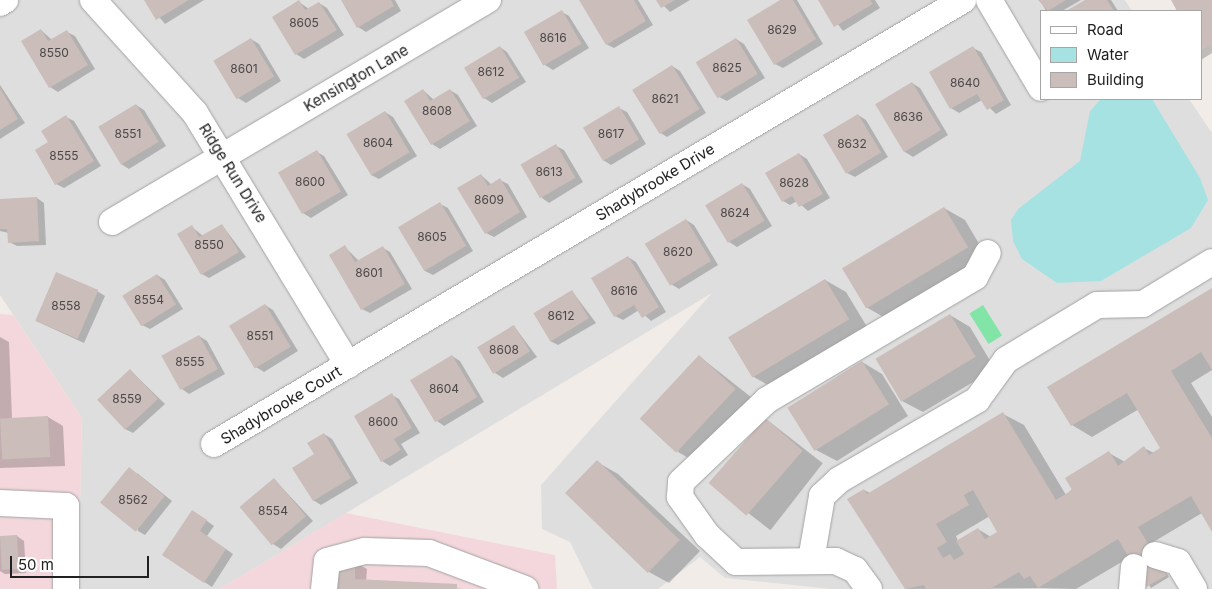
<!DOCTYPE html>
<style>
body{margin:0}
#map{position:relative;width:1212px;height:589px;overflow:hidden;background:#f2ece8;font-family:Inter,sans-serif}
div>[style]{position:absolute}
.residential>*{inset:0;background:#dfdedf}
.commercial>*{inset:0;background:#f3d7dc}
.pitch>*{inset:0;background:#82e5a7;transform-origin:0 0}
.water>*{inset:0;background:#a6e2e1}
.shadow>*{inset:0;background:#0003;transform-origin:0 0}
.building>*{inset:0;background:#cabdba;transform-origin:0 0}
.roads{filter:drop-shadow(0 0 1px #a2a2a2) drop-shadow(0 0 1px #a2a2a2)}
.minor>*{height:26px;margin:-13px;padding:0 13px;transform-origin:13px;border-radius:13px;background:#fff}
span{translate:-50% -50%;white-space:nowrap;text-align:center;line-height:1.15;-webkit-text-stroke:4px #fff;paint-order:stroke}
.number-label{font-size:12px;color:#4b4847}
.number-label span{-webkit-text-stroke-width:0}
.street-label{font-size:15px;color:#212121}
.legend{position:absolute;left:1040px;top:10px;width:162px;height:90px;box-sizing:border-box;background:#fff;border:1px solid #a6a6a6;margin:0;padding:6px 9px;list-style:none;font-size:15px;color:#212121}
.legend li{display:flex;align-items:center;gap:10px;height:25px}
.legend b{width:25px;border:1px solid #a6a6a6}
.scale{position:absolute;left:10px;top:556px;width:139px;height:22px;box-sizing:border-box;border:2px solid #212121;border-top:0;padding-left:6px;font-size:15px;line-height:18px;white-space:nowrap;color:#212121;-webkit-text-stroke:4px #fff;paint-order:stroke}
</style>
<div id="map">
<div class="residential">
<div style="clip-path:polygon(0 0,1125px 0,1132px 11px,1041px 11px,1041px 99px,1189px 99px,1212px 133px,1212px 589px,831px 589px,725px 578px,700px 557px,658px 589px,593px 589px,570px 542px,542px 529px,541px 485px,712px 293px,220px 589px,78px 589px,82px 418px,0 295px)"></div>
</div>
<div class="commercial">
<div style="clip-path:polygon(0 314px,13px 315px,82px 418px,78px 589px,0 589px)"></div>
<div style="clip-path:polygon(346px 513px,555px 555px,557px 589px,220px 589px)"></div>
</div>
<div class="pitch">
<div style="left:983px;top:305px;width:36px;height:16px;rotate:58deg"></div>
</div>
<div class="water">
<div style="clip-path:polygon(1101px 99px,1152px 99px,1200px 178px,1208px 200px,1191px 228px,1101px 281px,1057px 283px,1022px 259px,1013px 241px,1011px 220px,1018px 209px,1080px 161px,1090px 111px)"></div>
</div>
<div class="shadow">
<div style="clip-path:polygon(145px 0,204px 0,165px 24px)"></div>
<div style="clip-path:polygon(342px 0,395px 0,401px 11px,366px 32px,358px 27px)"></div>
<div style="clip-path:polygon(580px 0,638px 0,653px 25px,614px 48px,606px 44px)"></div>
<div style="clip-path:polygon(658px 0,690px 0,670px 12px)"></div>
<div style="clip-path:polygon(783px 0,797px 0,823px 44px,783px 68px,775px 64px)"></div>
<div style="clip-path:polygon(819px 0,875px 0,880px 8px,843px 31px)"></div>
<div style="clip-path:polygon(1040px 0,1081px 0,1062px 11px,1046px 11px)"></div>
<div style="clip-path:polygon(1087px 0,1111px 0,1118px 11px,1069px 11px)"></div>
<div style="clip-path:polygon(1172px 0,1212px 0,1212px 53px,1201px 60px,1201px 11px,1179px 11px)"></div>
<div style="clip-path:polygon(299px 2px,309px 9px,319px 3px,327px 8px,344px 35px,304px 59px,296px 54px)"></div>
<div style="clip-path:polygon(562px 12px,569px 16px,589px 48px,553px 70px,545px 65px)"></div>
<div style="clip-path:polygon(41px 30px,52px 40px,67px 32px,75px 36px,95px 69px,58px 92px,50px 87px)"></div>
<div style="clip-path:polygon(251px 39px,259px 44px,281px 81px,246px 103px,238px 98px)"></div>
<div style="clip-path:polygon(736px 39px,744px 44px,765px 78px,727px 101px,719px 97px)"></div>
<div style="clip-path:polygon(500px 47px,507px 52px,526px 82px,492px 103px,484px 98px)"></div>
<div style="clip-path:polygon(973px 48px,981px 52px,1011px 105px,996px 114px,982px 100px,959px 113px,951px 108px)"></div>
<div style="clip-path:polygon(672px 66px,680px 71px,706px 113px,667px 137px,659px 132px,633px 90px)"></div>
<div style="clip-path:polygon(912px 83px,920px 88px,948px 135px,913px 157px,905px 152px)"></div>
<div style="clip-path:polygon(0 85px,25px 123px,0 139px)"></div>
<div style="clip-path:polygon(423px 90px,434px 100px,450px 90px,458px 95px,477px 126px,440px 149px,432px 144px)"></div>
<div style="clip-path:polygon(136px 105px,144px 110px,166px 146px,129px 169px,121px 164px)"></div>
<div style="clip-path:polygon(619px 108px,627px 112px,646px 144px,611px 165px,603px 160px)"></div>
<div style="clip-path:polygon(385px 112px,393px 117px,417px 156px,379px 179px,371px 175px)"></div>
<div style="clip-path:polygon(858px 115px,866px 120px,888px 157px,855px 177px,847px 173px)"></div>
<div style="clip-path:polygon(66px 117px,74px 121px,101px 166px,64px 188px,56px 184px)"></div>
<div style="clip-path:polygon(556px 146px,564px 150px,583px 182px,549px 203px,542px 198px)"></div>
<div style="clip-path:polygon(317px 152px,324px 156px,348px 195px,311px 218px,303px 213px)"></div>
<div style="clip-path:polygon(799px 154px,807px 159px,830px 198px,808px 211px,797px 201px,790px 205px,783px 201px)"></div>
<div style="clip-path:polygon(481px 175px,492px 185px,500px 180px,508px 184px,527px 217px,494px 237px,486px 233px)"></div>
<div style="clip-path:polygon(742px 184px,750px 189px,772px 226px,737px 247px,729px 242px)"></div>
<div style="clip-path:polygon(37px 198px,44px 203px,46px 245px,17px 246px,9px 242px,9px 233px,0 231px,0 200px)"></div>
<div style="clip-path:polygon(440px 204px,448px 208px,473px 251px,433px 275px,425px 271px,400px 228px)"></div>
<div style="clip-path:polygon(944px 208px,965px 220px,988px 259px,887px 319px,866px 307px,843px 269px)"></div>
<div style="clip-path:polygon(686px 220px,694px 225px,718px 265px,679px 289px,671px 284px,647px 244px)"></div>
<div style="clip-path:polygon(222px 225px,246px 257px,209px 278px,202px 274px,192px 227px,203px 236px)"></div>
<div style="clip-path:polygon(345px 247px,359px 261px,383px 248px,390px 252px,412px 289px,370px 313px,362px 309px)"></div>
<div style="clip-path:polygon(628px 257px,636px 262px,666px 312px,651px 321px,639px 310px,623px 320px,615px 316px)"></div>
<div style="clip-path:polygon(157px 275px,165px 280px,183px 309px,150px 329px,142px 325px)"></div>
<div style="clip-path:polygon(825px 280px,846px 292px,869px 330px,773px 388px,752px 376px,729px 338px)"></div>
<div style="clip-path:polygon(evenodd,1212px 290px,1212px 370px,1191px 383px,1212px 417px,1212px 529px,1202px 513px,1150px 544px,1169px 577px,1151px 588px,1130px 557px,1076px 589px,1040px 588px,1118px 538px,1040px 588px,906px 589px,849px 500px,864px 490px,870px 493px,1003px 414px,1024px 425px,1066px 495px,1109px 453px,1125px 462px,1144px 448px,1154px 453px,1162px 449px,1139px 409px,1092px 437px,1072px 425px,1212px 290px,990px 516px,999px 532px,991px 537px,978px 529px,958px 541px,956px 536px,990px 516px)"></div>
<div style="clip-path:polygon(97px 291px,105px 296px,84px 343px,36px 321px)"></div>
<div style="clip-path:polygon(572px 291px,596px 323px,558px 345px,550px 341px)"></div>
<div style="clip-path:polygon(265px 305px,273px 310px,298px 351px,264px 372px,256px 367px)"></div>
<div style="clip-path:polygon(950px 315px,970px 327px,995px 369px,923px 412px,902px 401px)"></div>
<div style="clip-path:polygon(514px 326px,537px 357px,503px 378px,495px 373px)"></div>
<div style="clip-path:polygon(199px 336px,207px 341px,225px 374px,189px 394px,182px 389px)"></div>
<div style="clip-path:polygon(0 337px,9px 342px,12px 419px,48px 417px,63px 426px,65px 466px,0 468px)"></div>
<div style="clip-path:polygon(452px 356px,460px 361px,484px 402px,444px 426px,437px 421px)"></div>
<div style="clip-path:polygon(699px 356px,756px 401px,699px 464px,678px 452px)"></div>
<div style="clip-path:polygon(862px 362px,882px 374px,908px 416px,837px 461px,816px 450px)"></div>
<div style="clip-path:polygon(130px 370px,165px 404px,133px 433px,125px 429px)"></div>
<div style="clip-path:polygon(392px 395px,399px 399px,420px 433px,401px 444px,408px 455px,390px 466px,382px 461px,355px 417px)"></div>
<div style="left:766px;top:419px;width:72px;height:85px;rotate:38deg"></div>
<div style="clip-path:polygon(324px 434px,332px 439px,358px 483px,321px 505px,313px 500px,316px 455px)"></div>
<div style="clip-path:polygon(597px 462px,618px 474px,700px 551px,669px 583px,649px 572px)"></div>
<div style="clip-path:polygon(137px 473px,172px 501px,145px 535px,138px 531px)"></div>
<div style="clip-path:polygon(274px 479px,313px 521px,281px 549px,273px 544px)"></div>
<div style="clip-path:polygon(200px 516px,214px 526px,207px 536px,233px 554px,212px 587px,163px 555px)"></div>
<div style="clip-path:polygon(17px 536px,24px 541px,26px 573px,5px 574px,0 571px,0 537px)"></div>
<div style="clip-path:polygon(355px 562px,367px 569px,366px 581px,463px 589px,338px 589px)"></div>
</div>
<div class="building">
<div style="clip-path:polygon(144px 0,189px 0,156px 20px)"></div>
<div style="clip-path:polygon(299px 0,305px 10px,319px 2px,337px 30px,295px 55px,272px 17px)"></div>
<div style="clip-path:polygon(341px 0,391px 0,394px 6px,357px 28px)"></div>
<div style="clip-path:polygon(579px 0,634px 0,646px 21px,606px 45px)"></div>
<div style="clip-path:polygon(656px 0,675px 0,661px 8px)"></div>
<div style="clip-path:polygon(780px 0,793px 0,816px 39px,774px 65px,747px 20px)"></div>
<div style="clip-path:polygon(818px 0,870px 0,873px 4px,834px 27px)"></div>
<div style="clip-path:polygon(1038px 0,1066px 0,1048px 11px)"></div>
<div style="clip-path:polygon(1085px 0,1107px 0,1114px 11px,1066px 11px)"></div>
<div style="clip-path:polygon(1171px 0,1212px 0,1212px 44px,1201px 51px,1201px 11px,1177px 11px)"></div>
<div style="left:562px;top:10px;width:39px;height:44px;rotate:60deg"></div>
<div style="clip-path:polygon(41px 29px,48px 41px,67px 30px,88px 65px,49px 88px,21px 41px)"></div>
<div style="left:251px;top:38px;width:45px;height:44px;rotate:59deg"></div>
<div style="left:736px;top:38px;width:42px;height:47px;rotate:59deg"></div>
<div style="left:500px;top:46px;width:37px;height:42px;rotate:59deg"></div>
<div style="clip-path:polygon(973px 46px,1004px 100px,987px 110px,977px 94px,950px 109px,929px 72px)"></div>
<div style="left:672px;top:65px;width:52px;height:47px;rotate:58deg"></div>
<div style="left:912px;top:82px;width:56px;height:43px;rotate:59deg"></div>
<div style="clip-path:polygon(0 88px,18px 119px,0 130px)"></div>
<div style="clip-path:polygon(423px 89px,430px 101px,450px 89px,470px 121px,431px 145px,404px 101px)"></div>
<div style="left:136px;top:104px;width:44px;height:44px;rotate:59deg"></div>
<div style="left:619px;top:106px;width:39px;height:42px;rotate:59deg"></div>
<div style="left:385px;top:111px;width:48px;height:45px;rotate:59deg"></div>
<div style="left:858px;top:114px;width:45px;height:41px;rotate:59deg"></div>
<div style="clip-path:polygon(66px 115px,94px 161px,55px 185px,35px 150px,48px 142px,41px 131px)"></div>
<div style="left:556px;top:144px;width:39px;height:41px;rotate:60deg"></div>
<div style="left:317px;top:150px;width:48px;height:45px;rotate:60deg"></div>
<div style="clip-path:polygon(799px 153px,823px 194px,799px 207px,792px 196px,782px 202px,765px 173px)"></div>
<div style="clip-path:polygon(481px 174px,488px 186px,500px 178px,520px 212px,485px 234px,457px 188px)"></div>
<div style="left:742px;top:183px;width:44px;height:43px;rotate:59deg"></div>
<div style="clip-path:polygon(37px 197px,39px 241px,8px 243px,7px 229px,0 229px,0 199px)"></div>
<div style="left:440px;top:202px;width:51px;height:49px;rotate:59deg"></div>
<div style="left:944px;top:207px;width:47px;height:119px;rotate:59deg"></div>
<div style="left:686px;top:219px;width:49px;height:48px;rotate:59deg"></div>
<div style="clip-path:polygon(222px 224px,239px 252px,201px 275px,177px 234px,192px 225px,199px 237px)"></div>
<div style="clip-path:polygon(345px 245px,355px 262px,383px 246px,405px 284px,361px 310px,329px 255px)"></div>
<div style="clip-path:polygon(628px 256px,659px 307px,642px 318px,634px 305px,614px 317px,591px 278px)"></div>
<div style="left:56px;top:272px;width:46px;height:53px;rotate:23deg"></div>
<div style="left:157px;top:274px;width:36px;height:41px;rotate:58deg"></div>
<div style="left:825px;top:279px;width:47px;height:113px;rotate:59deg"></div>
<div style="clip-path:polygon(evenodd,1212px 288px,1212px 370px,1201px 352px,1171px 371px,1212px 438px,1212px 532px,1191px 496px,1138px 527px,1167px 575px,1146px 587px,1118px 539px,1038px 588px,1030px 576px,1024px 579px,1019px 572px,990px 589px,926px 589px,924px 585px,905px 589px,847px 499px,864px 489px,867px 494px,1003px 412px,1056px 500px,1072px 490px,1065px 478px,1109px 451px,1118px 466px,1144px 446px,1149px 455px,1160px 448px,1127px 393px,1071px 426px,1047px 387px,1212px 288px,973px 490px,997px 532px,985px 539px,978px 528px,956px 541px,964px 554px,954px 560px,950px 554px,943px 558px,937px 548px,947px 542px,936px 524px,969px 505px,964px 495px,973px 490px)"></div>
<div style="left:572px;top:290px;width:33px;height:45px;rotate:59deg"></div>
<div style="left:265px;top:304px;width:50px;height:42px;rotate:59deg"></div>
<div style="left:950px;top:314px;width:50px;height:87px;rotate:59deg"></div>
<div style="left:514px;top:325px;width:31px;height:43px;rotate:59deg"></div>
<div style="left:199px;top:335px;width:39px;height:43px;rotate:61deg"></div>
<div style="left:452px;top:355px;width:49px;height:49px;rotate:59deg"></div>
<div style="left:699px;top:355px;width:50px;height:87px;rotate:43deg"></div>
<div style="left:862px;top:361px;width:51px;height:88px;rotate:58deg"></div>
<div style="left:130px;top:369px;width:41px;height:45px;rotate:47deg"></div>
<div style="clip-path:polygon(392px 393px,412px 428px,394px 439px,401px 450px,381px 462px,354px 416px)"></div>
<div style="left:48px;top:416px;width:41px;height:48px;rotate:87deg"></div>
<div style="left:765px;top:418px;width:50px;height:86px;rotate:41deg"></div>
<div style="clip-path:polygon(324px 433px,351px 478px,313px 501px,292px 468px,314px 454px,307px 443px)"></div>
<div style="left:597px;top:460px;width:115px;height:46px;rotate:44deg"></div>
<div style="left:129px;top:467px;width:46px;height:46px;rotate:39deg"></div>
<div style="left:274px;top:478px;width:50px;height:45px;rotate:50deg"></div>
<div style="clip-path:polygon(192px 510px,207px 520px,200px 531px,226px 549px,204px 583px,162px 555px)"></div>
<div style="left:17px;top:535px;width:34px;height:17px;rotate:87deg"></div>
<div style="clip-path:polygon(338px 560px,355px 561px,355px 579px,457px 584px,457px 589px,337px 589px)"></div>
</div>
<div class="roads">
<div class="minor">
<div style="left:93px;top:0;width:152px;rotate:47.9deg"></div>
<div style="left:195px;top:113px;width:295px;rotate:58.7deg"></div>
<div style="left:989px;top:0;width:102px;rotate:59.4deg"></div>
<div style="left:0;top:3px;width:6px;rotate:-31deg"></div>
<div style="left:112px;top:222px;width:437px;rotate:-30.6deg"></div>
<div style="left:214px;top:444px;width:871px;rotate:-30.66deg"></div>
<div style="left:0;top:503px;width:66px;rotate:2.6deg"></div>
<div style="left:66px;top:506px;width:83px;rotate:90deg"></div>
<div style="left:1155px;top:555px;width:24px;rotate:17deg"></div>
<div style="left:1178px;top:562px;width:31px;rotate:59deg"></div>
<div style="left:811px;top:560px;width:65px;rotate:-80.2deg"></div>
<div style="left:822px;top:496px;width:23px;rotate:-43deg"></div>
<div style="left:839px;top:480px;width:160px;rotate:-30.1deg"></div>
<div style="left:977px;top:400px;width:49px;rotate:-54.1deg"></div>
<div style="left:1006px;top:360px;width:106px;rotate:-31.1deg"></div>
<div style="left:1097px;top:305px;width:46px;rotate:-1.2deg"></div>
<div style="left:1143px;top:304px;width:81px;rotate:-31.3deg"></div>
<div style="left:324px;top:589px;width:28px;rotate:-84deg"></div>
<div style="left:327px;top:561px;width:39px;rotate:-15deg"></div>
<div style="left:365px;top:551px;width:64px;rotate:1.8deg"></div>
<div style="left:429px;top:553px;width:103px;rotate:20.6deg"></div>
<div style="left:869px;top:589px;width:24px;rotate:-126deg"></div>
<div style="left:855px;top:570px;width:21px;rotate:-155deg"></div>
<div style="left:836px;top:561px;width:100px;rotate:179.4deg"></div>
<div style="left:736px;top:562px;width:40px;rotate:-137deg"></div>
<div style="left:707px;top:535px;width:47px;rotate:-125.4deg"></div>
<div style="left:680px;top:497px;width:15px;rotate:-86deg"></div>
<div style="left:681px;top:482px;width:119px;rotate:-43.6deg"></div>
<div style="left:767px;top:400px;width:242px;rotate:-30.6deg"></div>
<div style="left:975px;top:277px;width:27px;rotate:-62deg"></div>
<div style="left:1132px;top:589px;width:22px;rotate:-85deg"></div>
</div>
</div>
<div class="number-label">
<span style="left:304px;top:23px">8605</span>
<span style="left:782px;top:30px">8629</span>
<span style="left:553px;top:38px">8616</span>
<span style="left:54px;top:53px">8550</span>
<span style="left:727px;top:68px">8625</span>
<span style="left:244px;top:69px">8601</span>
<span style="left:491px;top:72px">8612</span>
<span style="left:965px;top:83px">8640</span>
<span style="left:665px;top:99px">8621</span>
<span style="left:437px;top:111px">8608</span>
<span style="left:908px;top:117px">8636</span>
<span style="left:128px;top:134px">8551</span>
<span style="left:611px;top:134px">8617</span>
<span style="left:378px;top:143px">8604</span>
<span style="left:852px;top:144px">8632</span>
<span style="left:64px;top:156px">8555</span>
<span style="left:549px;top:172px">8613</span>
<span style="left:310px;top:182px">8600</span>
<span style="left:794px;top:183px">8628</span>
<span style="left:489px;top:200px">8609</span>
<span style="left:735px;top:213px">8624</span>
<span style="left:432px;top:237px">8605</span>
<span style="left:209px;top:245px">8550</span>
<span style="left:678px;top:252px">8620</span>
<span style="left:369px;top:273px">8601</span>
<span style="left:624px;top:291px">8616</span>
<span style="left:149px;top:300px">8554</span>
<span style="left:66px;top:306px">8558</span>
<span style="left:561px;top:316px">8612</span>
<span style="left:260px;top:336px">8551</span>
<span style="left:504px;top:350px">8608</span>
<span style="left:190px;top:362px">8555</span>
<span style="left:444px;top:389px">8604</span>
<span style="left:127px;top:399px">8559</span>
<span style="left:383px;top:422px">8600</span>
<span style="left:133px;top:500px">8562</span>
<span style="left:273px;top:511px">8554</span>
</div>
<div class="street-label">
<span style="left:356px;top:78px;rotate:-30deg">Kensington Lane</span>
<span style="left:233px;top:173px;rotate:58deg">Ridge Run Drive</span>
<span style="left:655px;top:182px;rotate:-31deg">Shadybrooke Drive</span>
<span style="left:281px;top:405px;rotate:-31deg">Shadybrooke Court</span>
</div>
<ul class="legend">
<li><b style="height:6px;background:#fff"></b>Road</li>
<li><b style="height:14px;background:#a6e2e1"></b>Water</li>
<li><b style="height:14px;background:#cabdba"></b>Building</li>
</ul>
<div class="scale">50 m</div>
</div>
